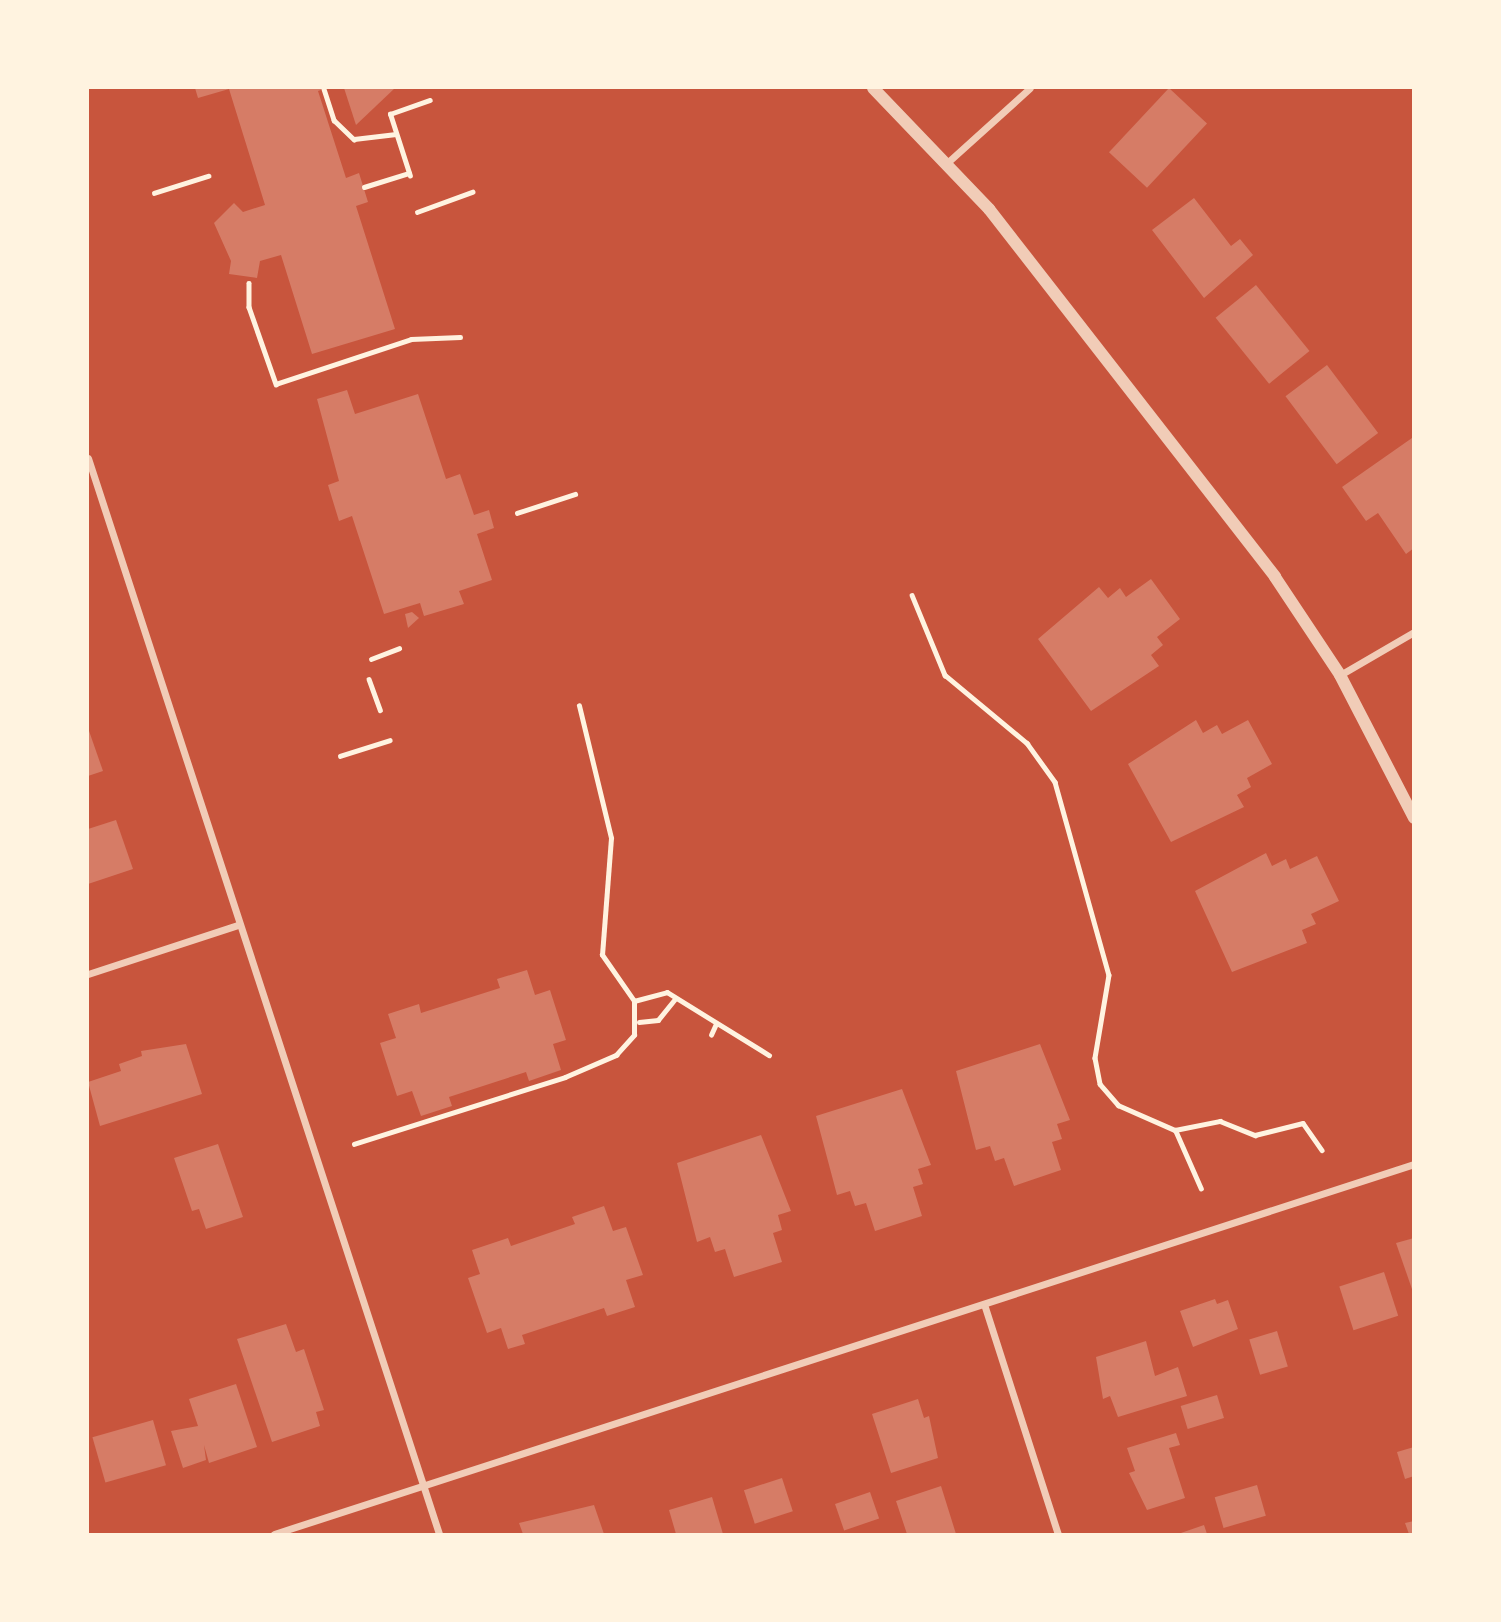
<!DOCTYPE html>
<style>
body{margin:0}
#map{position:relative;width:1501px;height:1622px;overflow:hidden;background:#c8553d;font-family:"Source Sans 3",sans-serif}
div>[style]{position:absolute}
.building>*{inset:0;background:#d67c66;transform-origin:0 0}
.path>*{height:4.5px;margin:-2.25px;padding:0 2.25px;transform-origin:2.25px;border-radius:2.25px;background:#fff3e0}
.minor>*{height:7px;margin:-3.5px;padding:0 3.5px;transform-origin:3.5px;border-radius:3.5px;background:#f1ccb7}
.tertiary>*{height:12px;margin:-6px;padding:0 6px;transform-origin:6px;border-radius:6px;background:#f1ccb7}
span{translate:-50% -50%;white-space:nowrap;text-align:center;line-height:1.15;-webkit-text-stroke:7px #fff3e0;paint-order:stroke}
.frame{position:absolute;inset:0;border:89px solid #fff3e0;pointer-events:none}
</style>
<div id="map">
<div class="building">
<div style="clip-path:polygon(195px 88px,327px 88px,318px 91px,346px 178px,359px 173px,368px 202px,356px 206px,395px 329px,312px 354px,281px 255px,260px 261px,257px 278px,229px 274px,231px 261px,214px 223px,234px 203px,243px 212px,265px 205px,229px 89px,198px 98px)"></div>
<div style="clip-path:polygon(344px 88px,395px 88px,356px 125px)"></div>
<div style="left:1169px;top:88px;width:52px;height:88px;rotate:43deg"></div>
<div style="clip-path:polygon(1194px 198px,1231px 246px,1240px 239px,1253px 255px,1204px 298px,1152px 230px)"></div>
<div style="left:1256px;top:285px;width:85px;height:52px;rotate:51deg"></div>
<div style="left:1327px;top:365px;width:85px;height:52px;rotate:53deg"></div>
<div style="clip-path:polygon(347px 390px,355px 414px,418px 394px,446px 479px,460px 474px,474px 515px,489px 510px,494px 528px,477px 534px,492px 580px,459px 591px,464px 604px,424px 616px,420px 603px,384px 614px,352px 516px,339px 521px,328px 485px,339px 481px,317px 399px)"></div>
<div style="clip-path:polygon(1412px 438px,1414px 548px,1406px 554px,1378px 513px,1366px 521px,1342px 487px)"></div>
<div style="clip-path:polygon(1151px 579px,1180px 619px,1157px 637px,1163px 645px,1151px 655px,1159px 666px,1091px 711px,1038px 639px,1099px 587px,1108px 598px,1120px 588px,1126px 597px)"></div>
<div style="clip-path:polygon(412px 612px,419px 618px,408px 628px,405px 614px)"></div>
<div style="clip-path:polygon(1196px 720px,1203px 733px,1217px 725px,1222px 734px,1248px 720px,1272px 764px,1247px 778px,1251px 787px,1237px 795px,1244px 807px,1171px 842px,1128px 764px)"></div>
<div style="clip-path:polygon(88px 728px,103px 771px,88px 776px)"></div>
<div style="clip-path:polygon(116px 820px,133px 869px,88px 884px,88px 829px)"></div>
<div style="clip-path:polygon(1266px 853px,1272px 866px,1286px 859px,1290px 869px,1317px 856px,1339px 901px,1311px 914px,1316px 924px,1302px 930px,1307px 943px,1232px 972px,1195px 891px)"></div>
<div style="clip-path:polygon(527px 970px,535px 995px,550px 990px,566px 1040px,553px 1044px,561px 1070px,529px 1081px,526px 1072px,449px 1097px,452px 1106px,421px 1116px,412px 1091px,397px 1096px,380px 1043px,396px 1038px,388px 1014px,419px 1004px,421px 1013px,500px 988px,497px 979px)"></div>
<div style="clip-path:polygon(186px 1044px,202px 1094px,100px 1126px,88px 1082px,121px 1071px,119px 1064px,142px 1056px,141px 1051px)"></div>
<div style="clip-path:polygon(1040px 1044px,1070px 1120px,1057px 1124px,1062px 1139px,1052px 1142px,1061px 1170px,1014px 1186px,1004px 1158px,995px 1161px,990px 1146px,976px 1150px,956px 1071px)"></div>
<div style="clip-path:polygon(902px 1089px,931px 1165px,918px 1169px,923px 1184px,913px 1187px,922px 1216px,875px 1231px,866px 1203px,855px 1206px,850px 1191px,837px 1195px,816px 1116px)"></div>
<div style="clip-path:polygon(761px 1135px,791px 1211px,778px 1215px,782px 1230px,773px 1233px,782px 1262px,734px 1277px,725px 1249px,715px 1252px,710px 1237px,697px 1242px,677px 1163px)"></div>
<div style="clip-path:polygon(218px 1144px,243px 1217px,206px 1229px,199px 1209px,192px 1211px,174px 1158px)"></div>
<div style="clip-path:polygon(604px 1206px,613px 1231px,626px 1227px,643px 1275px,626px 1280px,635px 1307px,607px 1316px,604px 1308px,522px 1335px,525px 1344px,508px 1349px,501px 1328px,487px 1333px,468px 1278px,480px 1274px,472px 1250px,508px 1238px,511px 1246px,575px 1224px,572px 1217px)"></div>
<div style="clip-path:polygon(1414px 1238px,1414px 1292px,1413px 1292px,1396px 1243px)"></div>
<div style="left:1384px;top:1272px;width:46px;height:47px;rotate:72deg"></div>
<div style="clip-path:polygon(1215px 1299px,1217px 1304px,1228px 1300px,1238px 1329px,1193px 1347px,1180px 1311px)"></div>
<div style="clip-path:polygon(286px 1324px,296px 1352px,304px 1349px,324px 1410px,316px 1412px,320px 1426px,272px 1442px,237px 1339px)"></div>
<div style="left:1277px;top:1331px;width:37px;height:29px;rotate:73deg"></div>
<div style="clip-path:polygon(1146px 1341px,1155px 1376px,1178px 1367px,1187px 1396px,1118px 1417px,1110px 1396px,1103px 1399px,1096px 1357px)"></div>
<div style="clip-path:polygon(236px 1384px,257px 1447px,209px 1463px,204px 1445px,206px 1460px,183px 1468px,171px 1431px,198px 1426px,189px 1399px)"></div>
<div style="left:1217px;top:1395px;width:24px;height:38px;rotate:73deg"></div>
<div style="clip-path:polygon(918px 1399px,924px 1418px,929px 1416px,938px 1458px,891px 1473px,872px 1414px)"></div>
<div style="left:153px;top:1420px;width:47px;height:63px;rotate:74deg"></div>
<div style="clip-path:polygon(1176px 1433px,1180px 1445px,1169px 1448px,1185px 1498px,1147px 1510px,1129px 1473px,1135px 1471px,1127px 1448px)"></div>
<div style="clip-path:polygon(1414px 1447px,1414px 1476px,1405px 1479px,1397px 1452px)"></div>
<div style="left:782px;top:1478px;width:35px;height:40px;rotate:72deg"></div>
<div style="left:1257px;top:1485px;width:32px;height:44px;rotate:74deg"></div>
<div style="clip-path:polygon(941px 1486px,956px 1534px,907px 1534px,896px 1501px)"></div>
<div style="left:870px;top:1492px;width:28px;height:37px;rotate:71deg"></div>
<div style="clip-path:polygon(712px 1497px,723px 1534px,676px 1534px,669px 1510px)"></div>
<div style="clip-path:polygon(594px 1505px,604px 1534px,523px 1534px,519px 1523px)"></div>
<div style="clip-path:polygon(1414px 1521px,1414px 1534px,1409px 1534px,1405px 1523px)"></div>
<div style="clip-path:polygon(1204px 1525px,1207px 1534px,1178px 1534px)"></div>
</div>
<div class="path">
<div style="left:324px;top:89px;width:33px;rotate:72deg"></div>
<div style="left:334px;top:120px;width:28px;rotate:44deg"></div>
<div style="left:354px;top:139px;width:42px;rotate:-6.8deg"></div>
<div style="left:410px;top:176px;width:65px;rotate:-107.9deg"></div>
<div style="left:390px;top:114px;width:42px;rotate:-19.3deg"></div>
<div style="left:364px;top:187px;width:47px;rotate:-17.3deg"></div>
<div style="left:154px;top:193px;width:57px;rotate:-17.5deg"></div>
<div style="left:417px;top:212px;width:59px;rotate:-20deg"></div>
<div style="left:249px;top:283px;width:24px;rotate:90deg"></div>
<div style="left:249px;top:307px;width:82px;rotate:70.7deg"></div>
<div style="left:276px;top:384px;width:142px;rotate:-18.4deg"></div>
<div style="left:411px;top:339px;width:49px;rotate:-2.3deg"></div>
<div style="left:517px;top:513px;width:61px;rotate:-18.1deg"></div>
<div style="left:912px;top:595px;width:87px;rotate:67.6deg"></div>
<div style="left:945px;top:675px;width:107px;rotate:39.7deg"></div>
<div style="left:1027px;top:743px;width:48px;rotate:54.3deg"></div>
<div style="left:1055px;top:782px;width:200px;rotate:74.4deg"></div>
<div style="left:1109px;top:975px;width:84px;rotate:99.6deg"></div>
<div style="left:1095px;top:1058px;width:26px;rotate:79deg"></div>
<div style="left:1100px;top:1084px;width:28px;rotate:49deg"></div>
<div style="left:1118px;top:1105px;width:62px;rotate:23.7deg"></div>
<div style="left:371px;top:659px;width:30px;rotate:-21deg"></div>
<div style="left:369px;top:679px;width:33px;rotate:70deg"></div>
<div style="left:340px;top:756px;width:52px;rotate:-17.7deg"></div>
<div style="left:634px;top:1001px;width:34px;rotate:-15deg"></div>
<div style="left:667px;top:992px;width:120px;rotate:31.7deg"></div>
<div style="left:639px;top:1022px;width:19px;rotate:-6deg"></div>
<div style="left:658px;top:1020px;width:27px;rotate:-51deg"></div>
<div style="left:711px;top:1035px;width:12px;rotate:-66deg"></div>
<div style="left:354px;top:1144px;width:221px;rotate:-17.6deg"></div>
<div style="left:565px;top:1077px;width:56px;rotate:-23.3deg"></div>
<div style="left:616px;top:1055px;width:27px;rotate:-48deg"></div>
<div style="left:634px;top:1035px;width:34px;rotate:-90deg"></div>
<div style="left:634px;top:1001px;width:56px;rotate:-124.8deg"></div>
<div style="left:602px;top:955px;width:117px;rotate:-85.6deg"></div>
<div style="left:611px;top:838px;width:136px;rotate:-103.6deg"></div>
<div style="left:1201px;top:1189px;width:64px;rotate:-113.8deg"></div>
<div style="left:1175px;top:1130px;width:46px;rotate:-11.3deg"></div>
<div style="left:1220px;top:1121px;width:38px;rotate:22deg"></div>
<div style="left:1255px;top:1135px;width:49px;rotate:-14deg"></div>
<div style="left:1303px;top:1123px;width:33px;rotate:55deg"></div>
</div>
<div class="minor">
<div style="left:948px;top:162px;width:110px;rotate:-42.1deg"></div>
<div style="left:88px;top:458px;width:1132px;rotate:71.93deg"></div>
<div style="left:1340px;top:675px;width:86px;rotate:-30.2deg"></div>
<div style="left:88px;top:974px;width:158px;rotate:-18.1deg"></div>
<div style="left:984px;top:1304px;width:242px;rotate:72.2deg"></div>
<div style="left:274px;top:1534px;width:1199px;rotate:-17.98deg"></div>
</div>
<div class="tertiary">
<div style="left:873px;top:88px;width:168px;rotate:46.2deg"></div>
<div style="left:989px;top:209px;width:466px;rotate:52.1deg"></div>
<div style="left:1275px;top:577px;width:118px;rotate:56.4deg"></div>
<div style="left:1340px;top:675px;width:161px;rotate:62.6deg"></div>
</div>
<div class="frame"></div>
</div>
